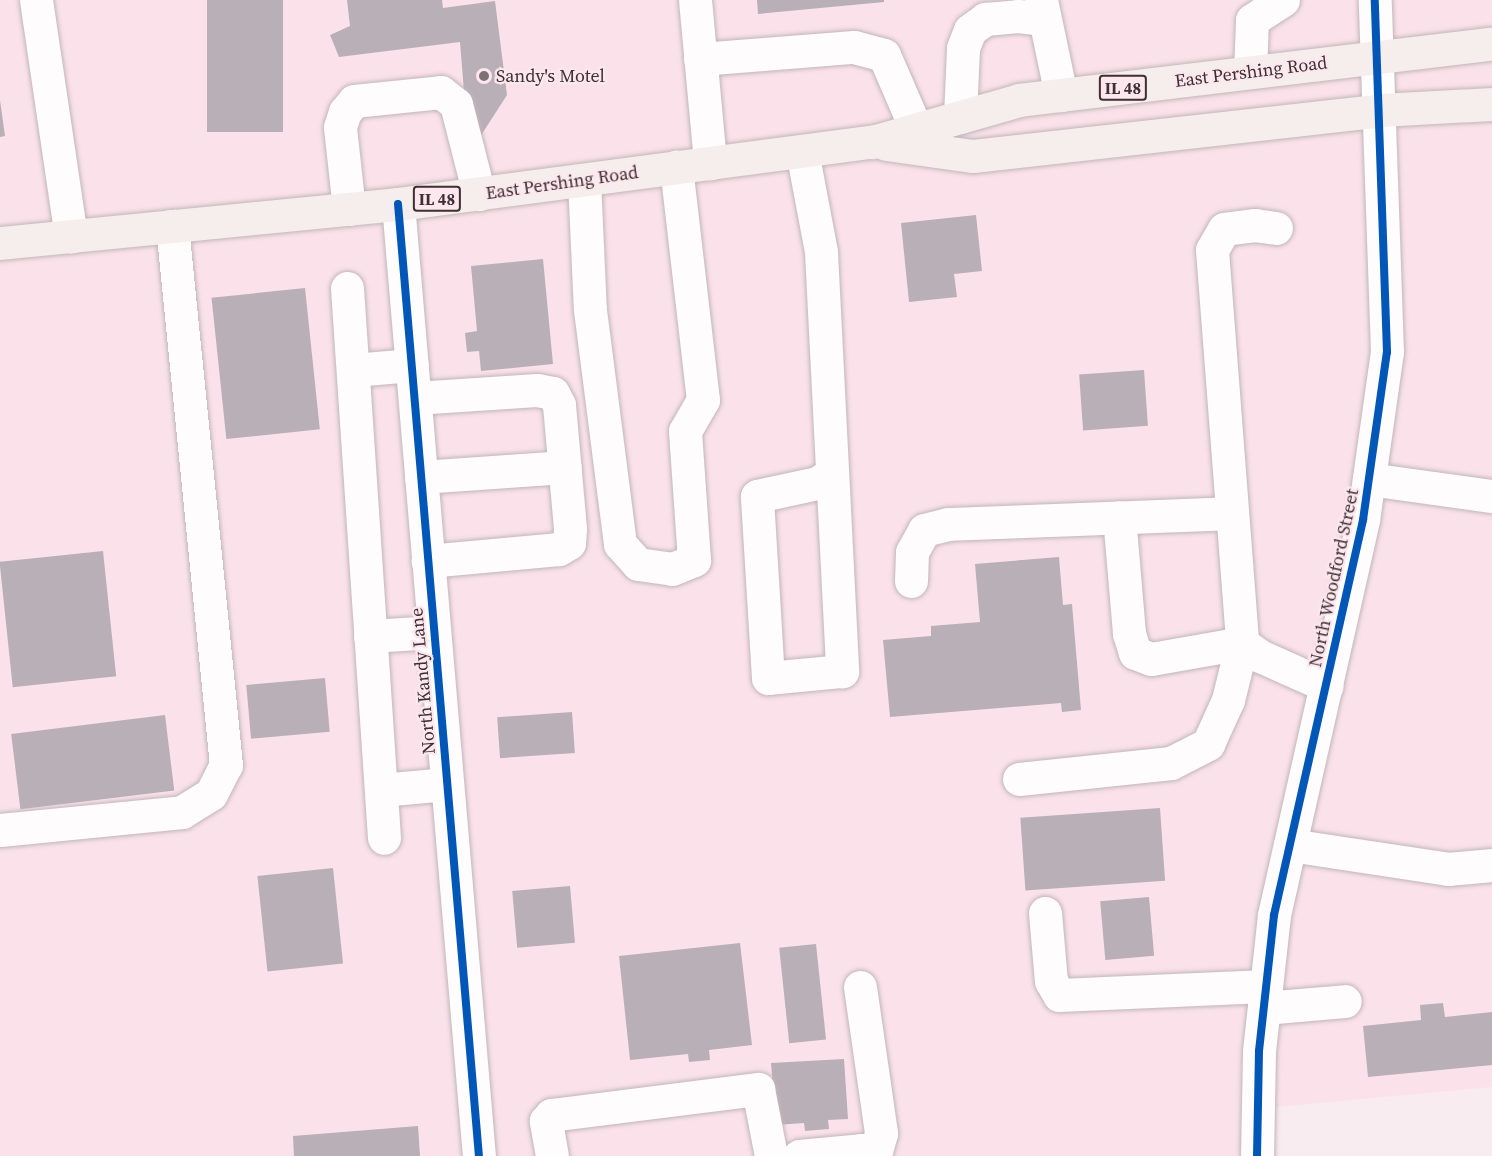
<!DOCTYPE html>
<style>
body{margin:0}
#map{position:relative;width:1492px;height:1156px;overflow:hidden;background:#f8ecf0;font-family:"Source Serif 4",serif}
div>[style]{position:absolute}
.built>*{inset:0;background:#fbe2ea}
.building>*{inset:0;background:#b9afb6;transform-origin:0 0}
.roads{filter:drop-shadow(0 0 2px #c1b6b9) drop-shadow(0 0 2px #c1b6b9)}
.minor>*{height:33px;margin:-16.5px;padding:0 16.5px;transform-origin:16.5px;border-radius:16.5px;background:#fefcfd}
.major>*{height:33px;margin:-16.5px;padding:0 16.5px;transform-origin:16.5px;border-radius:16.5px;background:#f5eeed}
.cycleway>*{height:8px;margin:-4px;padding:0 4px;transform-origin:4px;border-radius:4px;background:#0057b8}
.dots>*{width:16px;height:16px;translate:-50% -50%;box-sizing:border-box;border:3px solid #fde7ee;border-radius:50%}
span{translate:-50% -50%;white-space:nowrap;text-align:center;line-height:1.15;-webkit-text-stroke:4.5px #fde7ee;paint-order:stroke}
.shield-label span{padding:2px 4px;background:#fde7ee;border:2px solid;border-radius:4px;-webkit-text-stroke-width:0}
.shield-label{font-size:16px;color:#3d2f33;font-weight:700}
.street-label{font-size:18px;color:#3d2f33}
.poi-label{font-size:18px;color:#3d2f33}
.left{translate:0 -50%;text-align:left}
</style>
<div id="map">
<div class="built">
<div style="clip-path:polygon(0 0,1492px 0,1492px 1087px,1258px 1109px,1257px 1156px,0 1156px)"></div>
</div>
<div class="building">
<div style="left:207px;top:0;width:76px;height:132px"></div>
<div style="clip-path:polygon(347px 0,442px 0,443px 8px,495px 1px,507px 95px,469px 154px,460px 42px,339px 57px,330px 35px,350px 26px)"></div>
<div style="clip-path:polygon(757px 0,884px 0,884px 2px,758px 14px)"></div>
<div style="clip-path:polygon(0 100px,5px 136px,0 137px)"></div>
<div style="clip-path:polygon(976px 215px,982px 271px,954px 274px,957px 297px,909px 302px,901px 223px)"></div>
<div style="clip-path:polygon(543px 259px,553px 364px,481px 371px,479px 351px,467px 352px,465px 333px,477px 331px,471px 266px)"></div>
<div style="left:305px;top:288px;width:142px;height:94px;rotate:84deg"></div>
<div style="left:1144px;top:370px;width:56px;height:65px;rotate:86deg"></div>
<div style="left:103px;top:551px;width:126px;height:104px;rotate:84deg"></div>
<div style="clip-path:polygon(1059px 557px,1063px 605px,1072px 604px,1081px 710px,1062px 712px,1061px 703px,890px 717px,883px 640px,931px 636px,931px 626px,980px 622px,975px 564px)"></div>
<div style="left:325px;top:678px;width:54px;height:79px;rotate:85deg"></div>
<div style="left:572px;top:712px;width:41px;height:75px;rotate:86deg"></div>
<div style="left:165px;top:715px;width:76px;height:155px;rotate:83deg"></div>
<div style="left:1160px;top:808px;width:73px;height:140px;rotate:86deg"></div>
<div style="left:333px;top:868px;width:96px;height:76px;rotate:84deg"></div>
<div style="left:570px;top:886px;width:57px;height:58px;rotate:85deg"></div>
<div style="left:1149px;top:897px;width:59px;height:49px;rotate:85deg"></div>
<div style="clip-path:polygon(740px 943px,752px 1045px,709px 1050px,710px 1060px,689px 1062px,688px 1054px,630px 1060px,619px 956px)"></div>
<div style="left:816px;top:944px;width:96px;height:37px;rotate:84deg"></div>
<div style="clip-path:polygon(1443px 1003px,1445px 1017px,1492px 1012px,1492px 1065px,1368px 1077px,1363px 1026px,1421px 1020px,1420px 1005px)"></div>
<div style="clip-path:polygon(844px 1059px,848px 1119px,828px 1120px,829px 1129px,805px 1131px,804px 1123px,776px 1125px,771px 1063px)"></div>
<div style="clip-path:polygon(418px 1126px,420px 1156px,294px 1156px,293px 1136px)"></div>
</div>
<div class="roads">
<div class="minor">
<div style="left:36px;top:0;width:239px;rotate:81.6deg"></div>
<div style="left:695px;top:0;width:164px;rotate:84.7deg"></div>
<div style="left:1041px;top:0;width:97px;rotate:78.1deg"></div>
<div style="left:700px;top:59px;width:154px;rotate:-4.5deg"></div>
<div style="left:854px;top:47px;width:31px;rotate:15deg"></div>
<div style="left:884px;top:55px;width:81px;rotate:66.6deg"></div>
<div style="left:1250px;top:72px;width:52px;rotate:-87.8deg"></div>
<div style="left:1252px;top:20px;width:37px;rotate:-33deg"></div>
<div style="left:960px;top:117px;width:69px;rotate:-87.5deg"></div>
<div style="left:963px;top:48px;width:19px;rotate:-69deg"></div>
<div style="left:970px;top:30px;width:19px;rotate:-36deg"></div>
<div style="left:985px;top:19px;width:33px;rotate:-5deg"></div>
<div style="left:1018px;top:16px;width:24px;rotate:7deg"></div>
<div style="left:802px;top:151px;width:103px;rotate:79.3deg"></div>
<div style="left:821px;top:252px;width:420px;rotate:87.1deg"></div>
<div style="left:842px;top:671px;width:74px;rotate:174.6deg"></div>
<div style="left:768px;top:678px;width:182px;rotate:-93.5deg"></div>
<div style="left:757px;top:496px;width:61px;rotate:-12.2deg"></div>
<div style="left:817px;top:483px;width:15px;rotate:-32deg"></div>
<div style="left:584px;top:180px;width:130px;rotate:87.4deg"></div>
<div style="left:590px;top:310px;width:236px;rotate:82.7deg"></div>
<div style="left:620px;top:544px;width:27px;rotate:48deg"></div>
<div style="left:638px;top:564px;width:34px;rotate:8deg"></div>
<div style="left:672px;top:569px;width:24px;rotate:-22deg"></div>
<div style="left:694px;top:560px;width:129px;rotate:-94deg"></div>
<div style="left:685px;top:431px;width:36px;rotate:-60deg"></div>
<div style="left:703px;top:400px;width:235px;rotate:-96.6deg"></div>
<div style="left:398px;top:204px;width:955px;rotate:85.14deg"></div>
<div style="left:349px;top:209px;width:82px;rotate:-96.3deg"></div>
<div style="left:340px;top:127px;width:16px;rotate:-72deg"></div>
<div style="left:345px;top:112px;width:14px;rotate:-51deg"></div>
<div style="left:354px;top:101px;width:87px;rotate:-5.9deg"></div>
<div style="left:441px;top:92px;width:19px;rotate:39deg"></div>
<div style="left:456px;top:104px;width:93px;rotate:75.7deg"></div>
<div style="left:1276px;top:228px;width:21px;rotate:-172deg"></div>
<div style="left:1255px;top:225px;width:31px;rotate:173deg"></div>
<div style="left:1224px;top:229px;width:24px;rotate:120deg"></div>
<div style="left:1212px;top:250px;width:394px;rotate:85.6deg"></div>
<div style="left:1242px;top:643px;width:22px;rotate:36deg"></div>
<div style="left:1260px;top:656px;width:73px;rotate:24.1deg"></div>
<div style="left:347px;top:288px;width:551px;rotate:86.15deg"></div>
<div style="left:353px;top:370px;width:59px;rotate:-4.8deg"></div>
<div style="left:415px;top:398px;width:122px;rotate:-3.8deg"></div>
<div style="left:537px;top:390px;width:16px;rotate:11deg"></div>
<div style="left:553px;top:393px;width:13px;rotate:63deg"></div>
<div style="left:559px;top:405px;width:124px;rotate:84.9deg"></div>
<div style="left:570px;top:529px;width:14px;rotate:94deg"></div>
<div style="left:569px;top:543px;width:12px;rotate:149deg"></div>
<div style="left:559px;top:549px;width:132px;rotate:174.8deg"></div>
<div style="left:421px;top:477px;width:144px;rotate:-4deg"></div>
<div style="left:1369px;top:479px;width:124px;rotate:7.9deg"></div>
<div style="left:911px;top:581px;width:29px;rotate:-88deg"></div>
<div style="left:912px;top:552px;width:25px;rotate:-61deg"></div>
<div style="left:924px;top:530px;width:25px;rotate:-14deg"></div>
<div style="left:948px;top:524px;width:284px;rotate:-2.2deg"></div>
<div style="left:370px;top:636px;width:64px;rotate:-3.6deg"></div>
<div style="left:1019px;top:779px;width:153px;rotate:-6deg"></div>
<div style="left:1171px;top:763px;width:42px;rotate:-27.2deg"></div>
<div style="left:1208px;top:744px;width:48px;rotate:-65.6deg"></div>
<div style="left:1228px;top:700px;width:59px;rotate:-76.2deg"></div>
<div style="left:1242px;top:643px;width:92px;rotate:170deg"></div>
<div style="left:1151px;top:659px;width:17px;rotate:-159deg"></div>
<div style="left:1135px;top:653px;width:21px;rotate:-107deg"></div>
<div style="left:1129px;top:633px;width:116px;rotate:-94.9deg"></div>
<div style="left:381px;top:790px;width:66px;rotate:-5.2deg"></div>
<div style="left:0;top:830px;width:183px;rotate:-5.6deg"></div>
<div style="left:182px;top:812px;width:34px;rotate:-32deg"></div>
<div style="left:211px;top:794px;width:33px;rotate:-63deg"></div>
<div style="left:226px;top:765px;width:542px;rotate:-95.72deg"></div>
<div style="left:1290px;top:845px;width:160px;rotate:8.6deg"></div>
<div style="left:1448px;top:869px;width:44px;rotate:-5.2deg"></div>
<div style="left:1045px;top:913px;width:68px;rotate:85deg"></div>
<div style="left:1051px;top:981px;width:16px;rotate:60deg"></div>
<div style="left:1059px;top:995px;width:207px;rotate:-2.5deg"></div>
<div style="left:860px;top:987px;width:148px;rotate:81.8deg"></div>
<div style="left:881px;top:1133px;width:24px;rotate:105deg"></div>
<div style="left:1264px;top:1008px;width:81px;rotate:-4.9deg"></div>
<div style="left:552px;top:1156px;width:36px;rotate:-100deg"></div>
<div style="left:546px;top:1121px;width:8px;rotate:-50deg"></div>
<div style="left:551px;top:1115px;width:209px;rotate:-7.2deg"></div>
<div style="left:758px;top:1089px;width:68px;rotate:79deg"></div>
<div style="left:799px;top:1156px;width:62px;rotate:-5.5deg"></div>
<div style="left:861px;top:1150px;width:12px;rotate:31deg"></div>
<div style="left:1257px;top:1156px;width:105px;rotate:-88.9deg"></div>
<div style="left:1259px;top:1051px;width:137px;rotate:-83.7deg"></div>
<div style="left:1274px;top:915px;width:405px;rotate:-77.3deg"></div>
<div style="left:1363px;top:520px;width:170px;rotate:-81.9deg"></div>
<div style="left:1387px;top:352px;width:352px;rotate:-92deg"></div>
</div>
<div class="major">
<div style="left:886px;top:144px;width:88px;rotate:7.9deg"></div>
<div style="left:973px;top:156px;width:410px;rotate:-6.4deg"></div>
<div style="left:1380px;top:110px;width:112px;rotate:-3.1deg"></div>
<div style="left:0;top:243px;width:400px;rotate:-5.6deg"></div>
<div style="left:398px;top:204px;width:478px;rotate:-7.5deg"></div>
<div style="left:872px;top:142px;width:153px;rotate:-15.9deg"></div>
<div style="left:1019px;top:100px;width:476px;rotate:-6.8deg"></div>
</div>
</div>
<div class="cycleway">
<div style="left:398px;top:204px;width:955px;rotate:85.14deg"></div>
<div style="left:1257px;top:1156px;width:105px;rotate:-88.9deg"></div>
<div style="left:1259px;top:1051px;width:137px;rotate:-83.7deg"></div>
<div style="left:1274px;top:915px;width:405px;rotate:-77.3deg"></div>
<div style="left:1363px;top:520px;width:170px;rotate:-81.9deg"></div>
<div style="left:1387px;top:352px;width:352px;rotate:-92deg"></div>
</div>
<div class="dots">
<div style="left:484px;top:76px;background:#7e7175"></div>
</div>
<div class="shield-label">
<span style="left:1123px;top:88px">IL 48</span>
<span style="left:437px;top:199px">IL 48</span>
</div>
<div class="street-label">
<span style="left:1251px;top:72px;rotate:-7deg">East Pershing Road</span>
<span style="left:562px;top:183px;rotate:-8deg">East Pershing Road</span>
<span style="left:1334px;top:578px;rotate:-78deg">North Woodford Street</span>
<span style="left:423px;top:681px;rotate:-95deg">North Kandy Lane</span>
</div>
<div class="poi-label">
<span class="left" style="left:496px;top:76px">Sandy's Motel</span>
</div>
</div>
